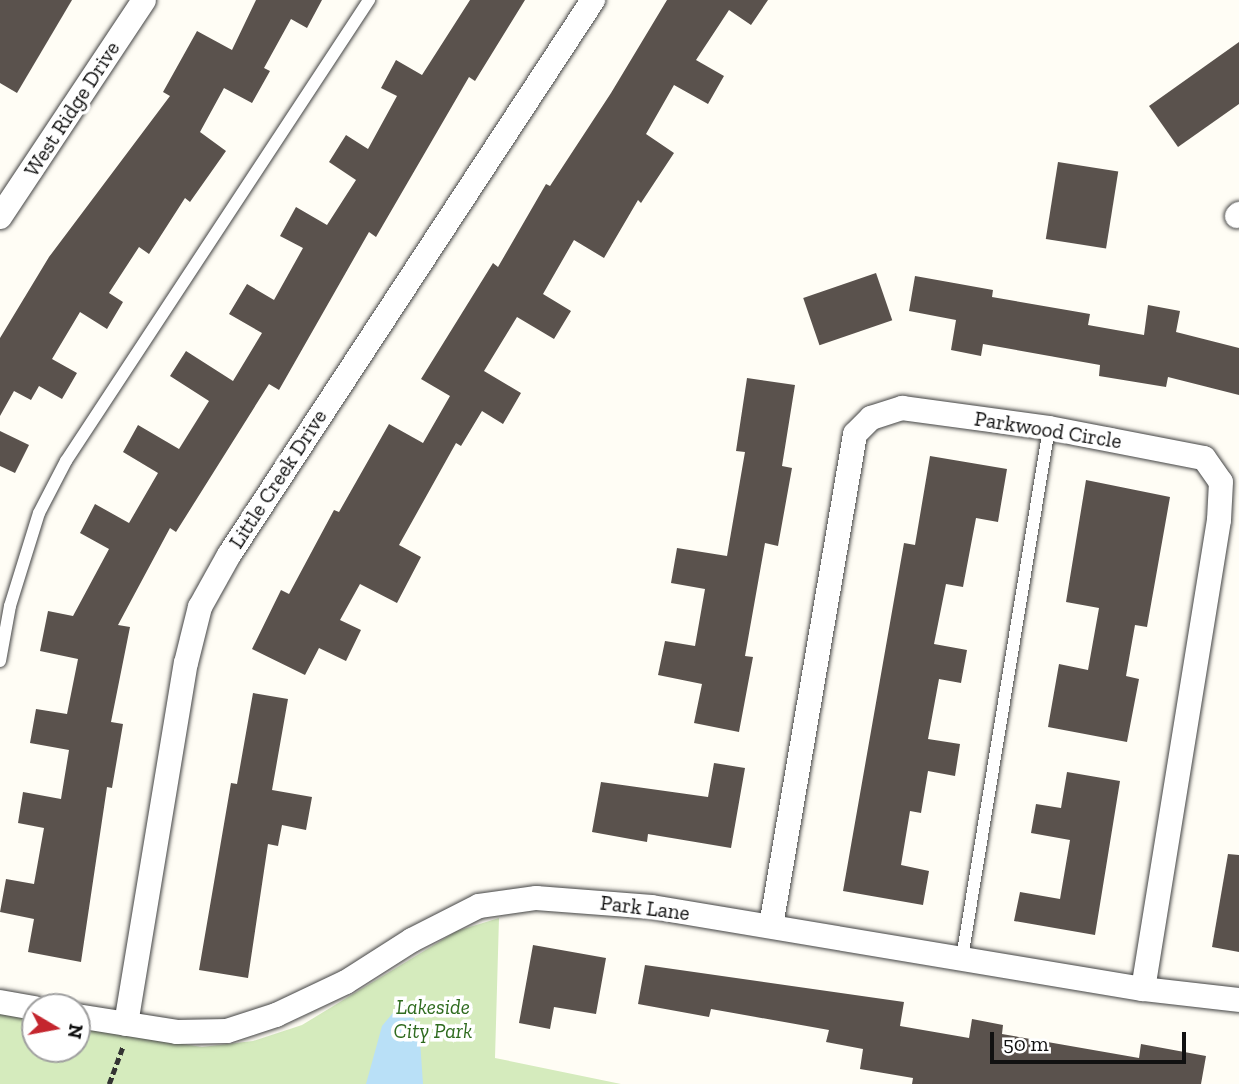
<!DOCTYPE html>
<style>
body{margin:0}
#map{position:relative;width:1239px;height:1084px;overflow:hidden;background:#fffdf5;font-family:"Zilla Slab",serif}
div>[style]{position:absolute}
.green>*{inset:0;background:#d5ebbd}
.water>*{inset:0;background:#b9e0f7}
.building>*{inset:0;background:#5a524d;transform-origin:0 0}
.path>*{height:4.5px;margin-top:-2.25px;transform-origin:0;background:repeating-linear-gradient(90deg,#333 0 7px,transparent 0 10.5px)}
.roads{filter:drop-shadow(0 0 2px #444) drop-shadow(0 0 2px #444)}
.service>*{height:12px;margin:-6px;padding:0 6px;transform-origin:6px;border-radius:6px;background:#fff}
.minor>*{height:24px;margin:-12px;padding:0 12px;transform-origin:12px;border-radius:12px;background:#fff}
span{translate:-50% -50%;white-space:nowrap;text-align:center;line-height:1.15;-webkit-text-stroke:7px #fff;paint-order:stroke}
.street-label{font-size:21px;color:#111}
.park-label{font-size:21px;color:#2f6b1f;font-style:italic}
.north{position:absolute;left:21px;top:993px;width:70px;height:70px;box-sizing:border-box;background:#fff;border:2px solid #a0a0a0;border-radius:50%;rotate:100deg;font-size:19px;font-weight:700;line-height:28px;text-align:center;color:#111}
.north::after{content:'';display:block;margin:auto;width:24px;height:32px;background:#c4262e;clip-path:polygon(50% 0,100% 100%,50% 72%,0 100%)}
.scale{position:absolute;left:990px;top:1032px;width:196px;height:32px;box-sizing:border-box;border:4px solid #111;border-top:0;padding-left:9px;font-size:21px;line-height:24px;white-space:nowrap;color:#111;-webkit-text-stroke:5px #fff;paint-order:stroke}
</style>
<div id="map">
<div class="green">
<div style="clip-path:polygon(499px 918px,495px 1058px,621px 1084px,0 1084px,0 1014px,35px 1020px,35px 1049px,77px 1049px,77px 1028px,202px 1047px,253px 1041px,302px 1025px,457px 931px)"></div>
</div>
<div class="water">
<div style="clip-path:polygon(402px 1002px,419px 1026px,423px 1084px,366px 1084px,382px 1026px)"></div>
</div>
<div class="building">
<div style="clip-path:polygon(0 0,72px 0,17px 93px,0 83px)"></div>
<div style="clip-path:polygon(256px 0,322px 0,307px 28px,291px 19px,264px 68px,270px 71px,252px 103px,224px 88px,200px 132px,226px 151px,190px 202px,185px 198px,149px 254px,139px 247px,109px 293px,123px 302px,107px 329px,80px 312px,52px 359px,77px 373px,62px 399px,39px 386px,31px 400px,14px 391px,0 416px,0 338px,49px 257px,170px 96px,163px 92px,197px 31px,232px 50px)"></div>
<div style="clip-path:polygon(470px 0,525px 0,475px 81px,469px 77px,376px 237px,369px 232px,279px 390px,269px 384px,176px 532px,170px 528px,118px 625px,130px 627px,111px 722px,123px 724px,112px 788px,107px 787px,81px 962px,28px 952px,34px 919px,0 912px,6px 879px,34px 884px,44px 828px,18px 823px,23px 792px,61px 799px,69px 750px,30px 743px,36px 709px,67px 714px,78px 659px,40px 651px,48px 611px,73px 616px,109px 549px,80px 533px,95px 504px,129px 523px,158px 473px,123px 452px,138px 425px,179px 449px,209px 401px,170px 376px,186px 351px,233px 381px,262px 333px,229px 314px,247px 284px,274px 300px,303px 248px,280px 236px,296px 207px,327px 225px,356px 180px,329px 162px,346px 135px,368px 149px,397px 96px,381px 88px,396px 60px,422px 75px)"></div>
<div style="clip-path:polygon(667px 0,768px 0,751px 25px,729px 10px,696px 60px,724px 76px,708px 104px,674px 85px,646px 134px,674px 153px,641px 203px,638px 200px,604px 258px,574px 240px,543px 294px,571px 311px,554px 339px,517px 317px,484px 371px,521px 393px,503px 424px,482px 411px,461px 446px,456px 443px,399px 545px,421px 557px,397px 603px,360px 584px,340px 620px,361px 630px,346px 661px,319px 648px,305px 675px,252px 649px,281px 590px,289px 594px,334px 510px,339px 512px,389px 424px,423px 443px,450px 396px,421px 379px,493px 263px,498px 267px,546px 184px,550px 186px,611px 93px)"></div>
<div style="clip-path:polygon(1239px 42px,1239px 104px,1178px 147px,1149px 106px)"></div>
<div style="left:1058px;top:162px;width:61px;height:78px;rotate:9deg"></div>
<div style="left:876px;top:273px;width:50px;height:77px;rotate:71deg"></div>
<div style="clip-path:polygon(915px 276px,993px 290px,992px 297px,1090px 314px,1088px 325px,1144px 335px,1148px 305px,1180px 311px,1176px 332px,1239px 348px,1239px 395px,1168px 377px,1166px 387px,1099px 376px,1100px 365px,983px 344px,981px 356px,951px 350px,956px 320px,909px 311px)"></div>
<div style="clip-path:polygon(747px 378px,795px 385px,782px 466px,792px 468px,778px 546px,765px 543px,745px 656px,753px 657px,739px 732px,694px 723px,702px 684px,658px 675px,665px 641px,695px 646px,705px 589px,671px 583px,677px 548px,727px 556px,745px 452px,736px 451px)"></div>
<div style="clip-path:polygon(0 431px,29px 445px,15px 473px,0 466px)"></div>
<div style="clip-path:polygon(930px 456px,1007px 469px,998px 522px,976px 518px,963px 587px,946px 584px,934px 644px,967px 650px,961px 683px,939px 679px,928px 739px,960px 744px,955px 776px,928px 771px,921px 813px,910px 811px,901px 865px,929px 871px,923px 905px,843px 891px,904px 543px,915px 545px)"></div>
<div style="clip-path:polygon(1086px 480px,1170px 497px,1147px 627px,1135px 625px,1126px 676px,1139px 679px,1127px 742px,1048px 727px,1059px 664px,1088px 670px,1099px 608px,1066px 602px)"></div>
<div style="clip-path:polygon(253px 693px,288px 699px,272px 790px,312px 797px,306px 830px,282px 825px,278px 846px,268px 844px,248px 978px,199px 970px,231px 783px,237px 784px)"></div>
<div style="clip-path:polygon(714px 763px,745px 768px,731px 848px,648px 834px,647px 842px,592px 832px,601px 782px,708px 797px)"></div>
<div style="clip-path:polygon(1067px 772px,1120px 781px,1095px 935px,1014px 921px,1020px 892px,1060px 899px,1070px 840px,1031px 833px,1036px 804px,1061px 808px)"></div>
<div style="clip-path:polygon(1228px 854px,1239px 855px,1239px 952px,1212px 947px)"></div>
<div style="clip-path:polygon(533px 945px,606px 958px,596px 1014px,554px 1007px,550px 1029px,519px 1023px)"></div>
<div style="clip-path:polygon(645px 965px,904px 1002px,900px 1026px,969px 1038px,972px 1019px,1003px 1025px,1002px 1034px,1139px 1058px,1141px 1044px,1206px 1056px,1201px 1084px,912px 1084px,913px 1078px,860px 1069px,863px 1049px,826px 1042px,829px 1030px,711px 1009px,709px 1017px,638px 1004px)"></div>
</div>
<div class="path">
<div style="left:109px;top:1084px;width:40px;rotate:-69.8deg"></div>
</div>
<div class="roads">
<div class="service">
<div style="left:0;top:661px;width:56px;rotate:-79.7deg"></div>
<div style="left:10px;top:606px;width:97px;rotate:-72.7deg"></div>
<div style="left:39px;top:513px;width:59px;rotate:-62.6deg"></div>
<div style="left:66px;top:461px;width:552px;rotate:-56.68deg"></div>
<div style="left:962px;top:958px;width:537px;rotate:-80.68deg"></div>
</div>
<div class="minor">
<div style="left:1237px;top:216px;width:3px;rotate:-45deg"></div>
<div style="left:0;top:217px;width:260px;rotate:-56.4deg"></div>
<div style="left:771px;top:926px;width:499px;rotate:-80.3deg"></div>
<div style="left:855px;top:434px;width:23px;rotate:-45deg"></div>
<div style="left:871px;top:418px;width:33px;rotate:-18deg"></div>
<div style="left:902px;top:408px;width:148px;rotate:7.7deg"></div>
<div style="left:1049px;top:428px;width:158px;rotate:11deg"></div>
<div style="left:1204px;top:458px;width:29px;rotate:55deg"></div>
<div style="left:1221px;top:482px;width:38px;rotate:93deg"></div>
<div style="left:1219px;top:520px;width:475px;rotate:99.2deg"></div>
<div style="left:0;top:1002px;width:36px;rotate:10deg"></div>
<div style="left:77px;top:1016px;width:101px;rotate:9.1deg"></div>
<div style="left:177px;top:1032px;width:50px;rotate:-1.1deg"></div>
<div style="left:227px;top:1031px;width:52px;rotate:-18.1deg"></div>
<div style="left:276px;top:1015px;width:77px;rotate:-25.2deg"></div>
<div style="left:346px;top:982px;width:78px;rotate:-32.5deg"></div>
<div style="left:412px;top:940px;width:75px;rotate:-26.9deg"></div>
<div style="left:479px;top:906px;width:58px;rotate:-8deg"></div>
<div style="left:536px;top:898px;width:116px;rotate:4.4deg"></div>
<div style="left:652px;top:907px;width:498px;rotate:9.5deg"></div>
<div style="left:1143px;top:989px;width:97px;rotate:6.5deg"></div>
<div style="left:126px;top:1024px;width:366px;rotate:-80.6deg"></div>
<div style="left:186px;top:663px;width:58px;rotate:-76deg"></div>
<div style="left:200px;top:607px;width:60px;rotate:-60.9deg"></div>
<div style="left:229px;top:555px;width:664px;rotate:-56.74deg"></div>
</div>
</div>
<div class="street-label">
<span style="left:72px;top:109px;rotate:-57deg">West Ridge Drive</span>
<span style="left:1048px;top:430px;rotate:9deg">Parkwood Circle</span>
<span style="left:278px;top:479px;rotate:-57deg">Little Creek Drive</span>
<span style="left:645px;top:908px;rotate:7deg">Park Lane</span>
</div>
<div class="park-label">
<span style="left:433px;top:1019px">Lakeside<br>City Park</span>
</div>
<div class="north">N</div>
<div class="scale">50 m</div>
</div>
